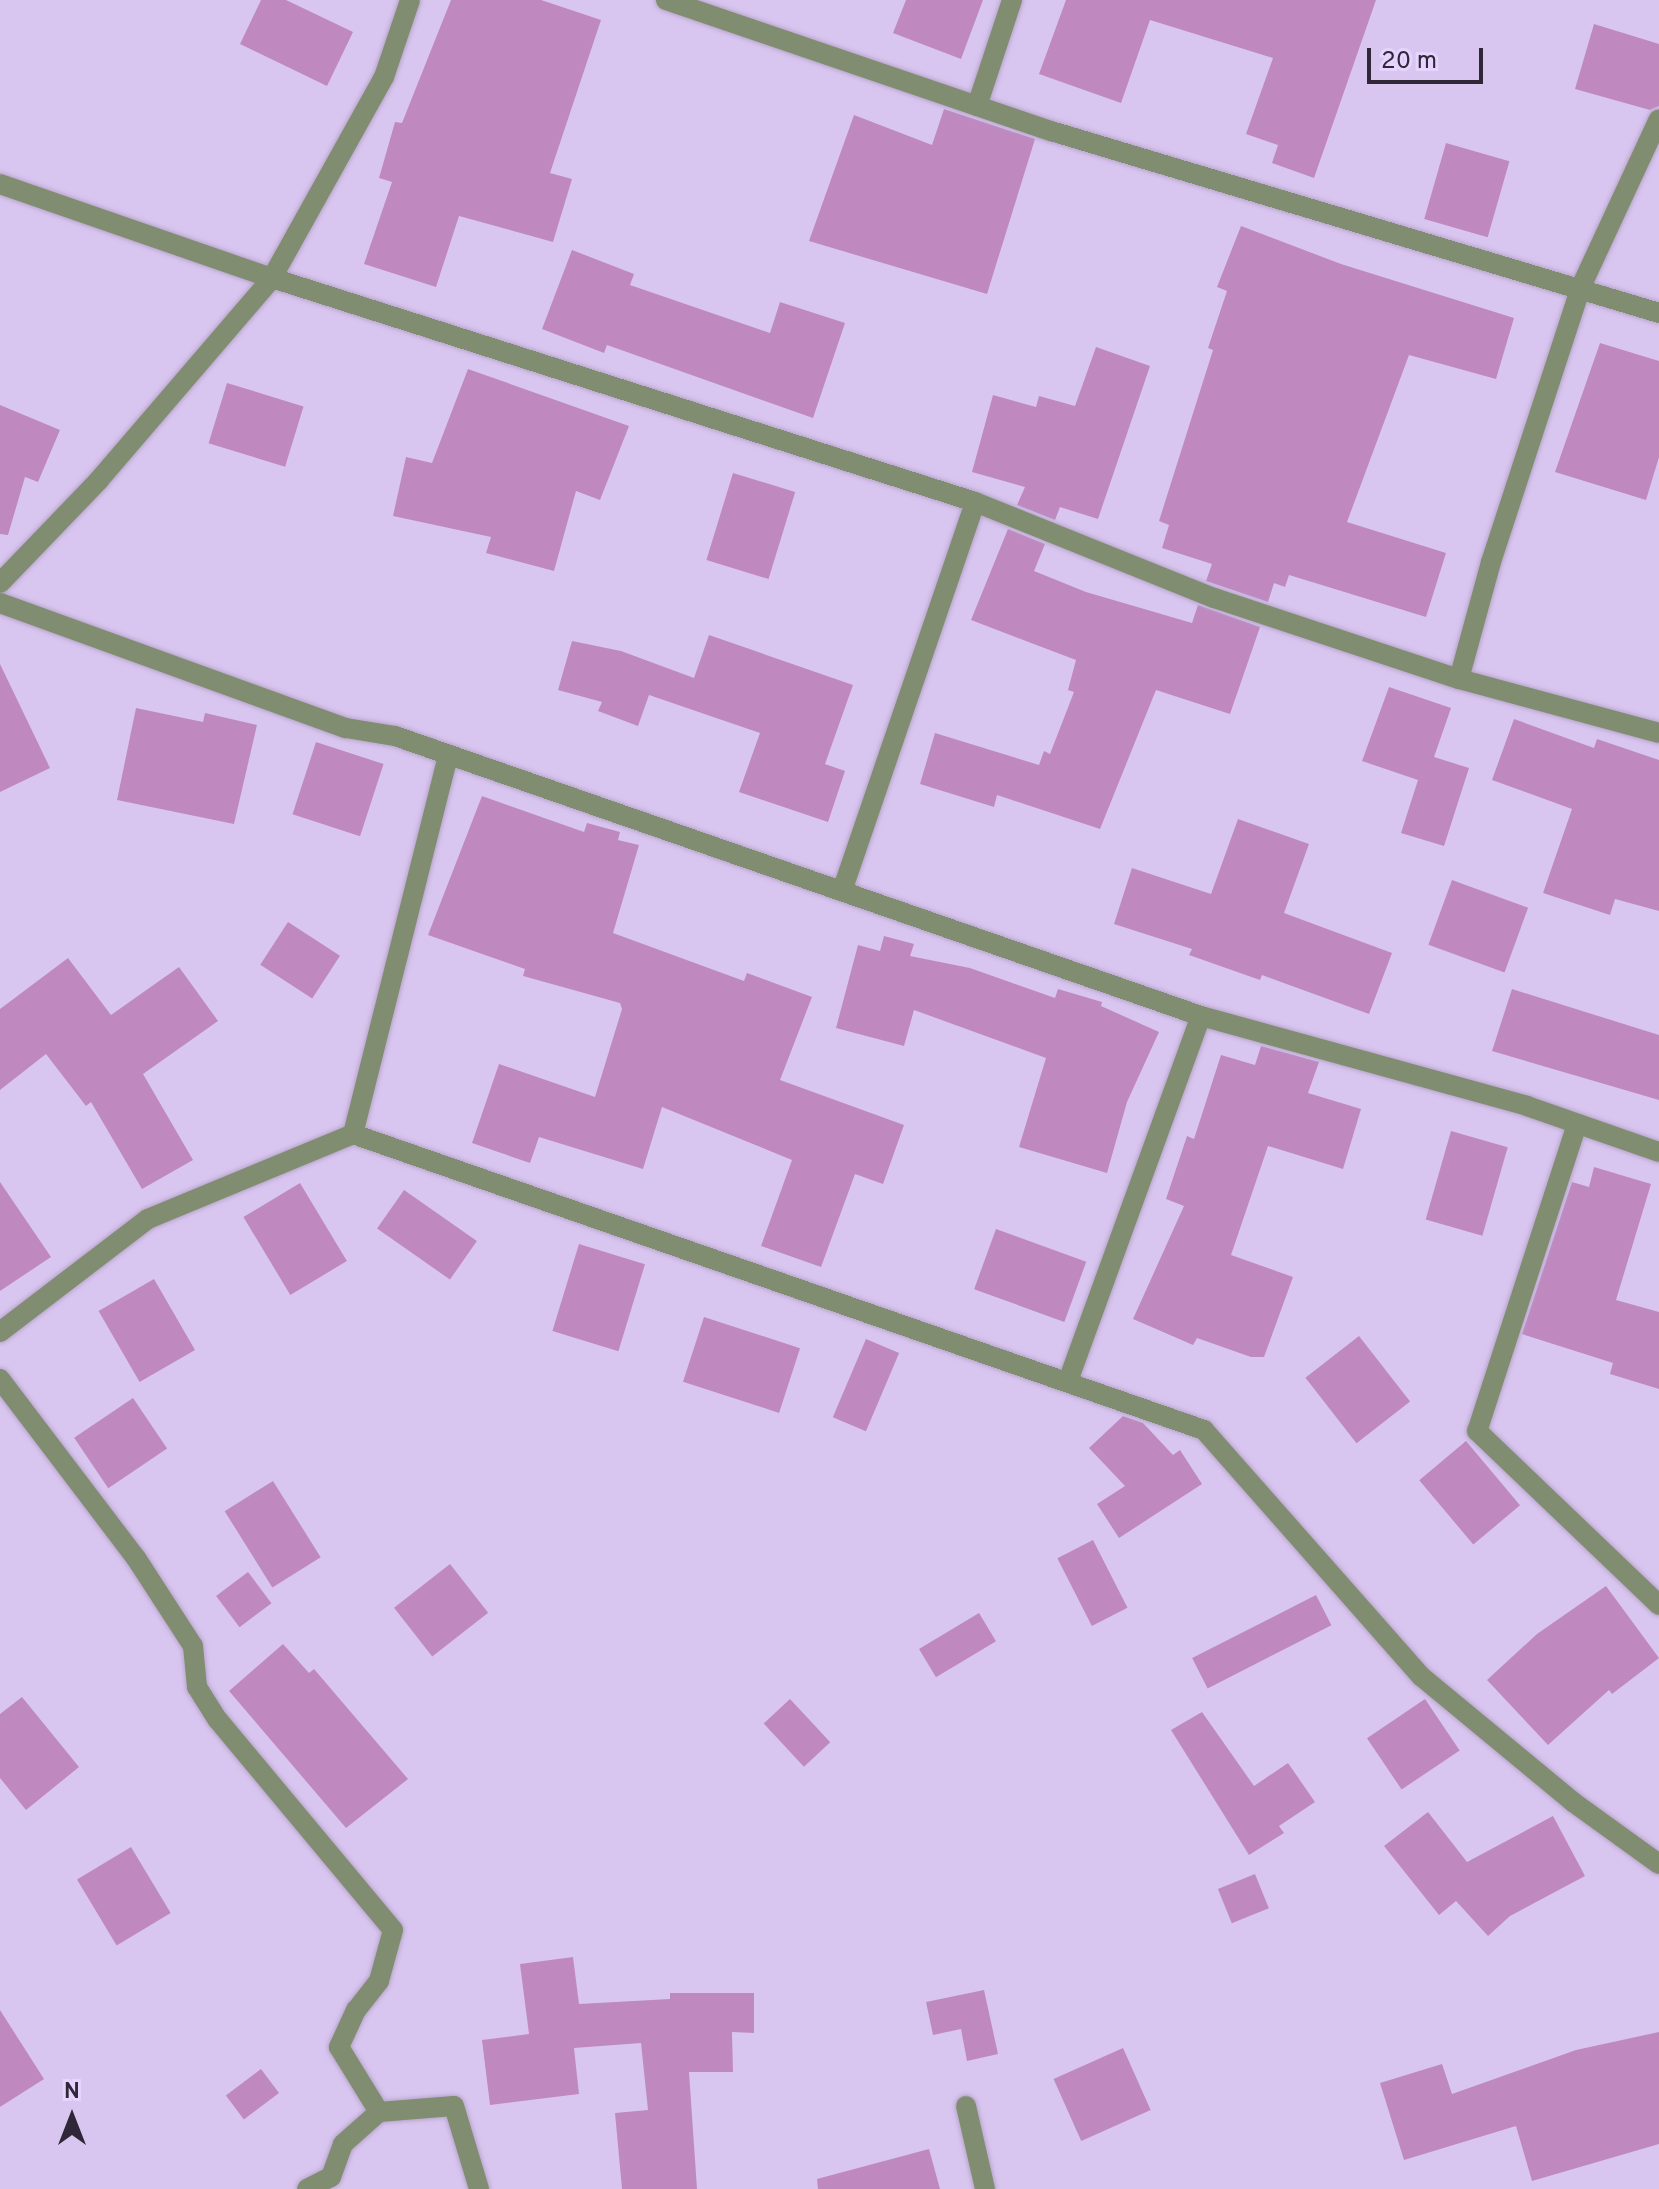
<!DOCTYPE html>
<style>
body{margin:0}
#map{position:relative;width:1659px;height:2189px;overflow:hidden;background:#d9c6f0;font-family:Overpass,sans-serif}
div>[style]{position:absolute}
.building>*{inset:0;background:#bf89c0;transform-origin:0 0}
.roads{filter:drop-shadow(0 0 2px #b7a6cb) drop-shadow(0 0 2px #b7a6cb)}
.minor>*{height:20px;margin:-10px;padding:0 10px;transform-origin:10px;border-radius:10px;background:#818d70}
span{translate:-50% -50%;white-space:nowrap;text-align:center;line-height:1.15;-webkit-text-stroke:8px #e6d3fe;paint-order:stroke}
.north{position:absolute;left:32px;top:2077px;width:80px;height:80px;-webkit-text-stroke:6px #e6d3fe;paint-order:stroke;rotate:0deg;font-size:22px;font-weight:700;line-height:32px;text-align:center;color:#2f2737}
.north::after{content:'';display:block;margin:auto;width:28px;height:36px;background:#2f2737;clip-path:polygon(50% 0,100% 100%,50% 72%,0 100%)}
.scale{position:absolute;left:1367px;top:48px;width:116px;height:36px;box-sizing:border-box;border:4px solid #2f2737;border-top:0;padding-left:10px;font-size:24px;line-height:28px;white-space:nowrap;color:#2f2737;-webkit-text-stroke:6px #e6d3fe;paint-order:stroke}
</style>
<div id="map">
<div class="building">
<div style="clip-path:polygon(261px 0,286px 0,353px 32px,327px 86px,240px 44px)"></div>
<div style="clip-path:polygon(451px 0,541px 0,601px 20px,550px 173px,572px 179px,553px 242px,459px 216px,436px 287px,364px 264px,392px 182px,379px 178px,395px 122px,402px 123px)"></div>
<div style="clip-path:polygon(906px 0,983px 0,961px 59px,893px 33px)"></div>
<div style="clip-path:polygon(1066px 0,1376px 0,1314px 178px,1272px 163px,1278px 145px,1246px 134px,1273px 58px,1150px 20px,1121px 103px,1039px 74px)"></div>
<div style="clip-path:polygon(1594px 24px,1659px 44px,1659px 106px,1650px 110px,1575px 89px)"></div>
<div style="clip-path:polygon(944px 109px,1035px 139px,987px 294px,809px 241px,854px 115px,932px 145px)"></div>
<div style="left:1446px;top:143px;width:66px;height:79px;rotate:16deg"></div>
<div style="clip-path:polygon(1241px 226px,1341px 264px,1514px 318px,1496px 379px,1409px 355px,1347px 522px,1446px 553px,1426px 617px,1289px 575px,1285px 587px,1274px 583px,1268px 602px,1206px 581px,1212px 564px,1162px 548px,1169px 525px,1159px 521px,1213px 350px,1208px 348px,1227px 291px,1217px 287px)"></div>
<div style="clip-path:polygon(572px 250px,634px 274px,630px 285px,770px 333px,780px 302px,845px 323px,813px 418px,607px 345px,604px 353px,542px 329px)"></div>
<div style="clip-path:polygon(1600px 343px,1659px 361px,1659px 457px,1646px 500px,1555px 472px)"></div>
<div style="clip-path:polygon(1096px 347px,1150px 366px,1098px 519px,1060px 507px,1055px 520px,1017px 505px,1025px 487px,972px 472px,993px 395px,1036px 407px,1039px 396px,1075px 406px)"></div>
<div style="clip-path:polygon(468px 369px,629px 426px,600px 500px,576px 491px,554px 571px,486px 553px,491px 537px,393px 516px,406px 457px,432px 463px)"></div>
<div style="left:227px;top:383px;width:80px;height:63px;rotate:17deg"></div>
<div style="clip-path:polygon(0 405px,60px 430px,38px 482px,25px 477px,8px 535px,0 534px)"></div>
<div style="left:733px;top:473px;width:65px;height:91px;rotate:17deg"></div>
<div style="clip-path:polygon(1008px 529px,1045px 544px,1034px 571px,1086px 592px,1192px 623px,1198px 605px,1260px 627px,1230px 714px,1156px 690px,1100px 829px,997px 795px,994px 807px,920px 784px,935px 733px,1039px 765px,1044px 751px,1050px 754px,1074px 692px,1068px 690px,1076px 660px,971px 620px)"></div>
<div style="clip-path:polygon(709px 635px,853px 685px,825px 764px,845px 771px,828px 822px,739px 792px,760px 733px,649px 695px,638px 726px,598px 711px,602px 702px,558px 690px,572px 641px,621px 651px,694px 678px)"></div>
<div style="clip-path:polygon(0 664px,50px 768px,0 792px)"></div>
<div style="clip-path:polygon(1389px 687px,1451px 708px,1434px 757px,1469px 768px,1444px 846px,1401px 833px,1418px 780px,1362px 761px)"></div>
<div style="clip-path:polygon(136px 708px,203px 722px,205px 713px,257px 725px,234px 824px,117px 800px)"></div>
<div style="clip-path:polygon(1514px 719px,1594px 748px,1597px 739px,1659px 760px,1659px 911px,1615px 899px,1610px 915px,1543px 893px,1572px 809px,1492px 780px)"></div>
<div style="left:316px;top:742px;width:71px;height:76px;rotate:18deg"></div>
<div style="clip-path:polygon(482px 796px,584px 832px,587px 823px,620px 832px,618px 840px,639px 845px,613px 933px,744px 981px,747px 973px,812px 997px,780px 1080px,904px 1125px,883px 1184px,855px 1174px,821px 1267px,761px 1246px,792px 1160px,662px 1107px,643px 1169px,539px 1137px,530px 1163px,472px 1143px,499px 1064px,595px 1097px,622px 1009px,620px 1003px,523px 976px,525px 969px,428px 935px)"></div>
<div style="clip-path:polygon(1238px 819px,1309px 844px,1284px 913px,1392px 953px,1369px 1014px,1262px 975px,1260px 980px,1189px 955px,1192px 949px,1114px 924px,1132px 868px,1211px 894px)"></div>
<div style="left:1452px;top:880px;width:81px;height:69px;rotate:20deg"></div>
<div style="left:288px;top:922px;width:62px;height:51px;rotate:33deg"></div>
<div style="clip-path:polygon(884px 936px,914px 944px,910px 956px,970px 968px,1055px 998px,1058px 989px,1102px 1002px,1101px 1006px,1159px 1032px,1127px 1102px,1107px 1173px,1019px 1147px,1046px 1058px,914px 1010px,904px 1046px,836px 1028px,858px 945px,880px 951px)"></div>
<div style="clip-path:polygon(68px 958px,111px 1015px,179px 967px,218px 1021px,143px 1074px,193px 1160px,142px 1189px,91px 1102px,86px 1106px,46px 1054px,0 1090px,0 1009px)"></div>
<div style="clip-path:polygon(1512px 989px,1659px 1035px,1659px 1100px,1492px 1051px)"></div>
<div style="clip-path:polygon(1261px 1046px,1319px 1062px,1308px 1093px,1361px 1109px,1343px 1169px,1268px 1146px,1231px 1255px,1293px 1277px,1264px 1357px,1251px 1357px,1197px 1338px,1193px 1345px,1133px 1319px,1184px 1206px,1166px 1199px,1187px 1136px,1194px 1139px,1221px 1055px,1255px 1065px)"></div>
<div style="left:1451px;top:1131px;width:59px;height:92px;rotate:16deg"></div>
<div style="clip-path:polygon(1594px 1167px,1651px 1184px,1616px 1300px,1659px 1312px,1659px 1389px,1610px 1374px,1613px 1363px,1522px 1334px,1572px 1182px,1589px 1187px)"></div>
<div style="clip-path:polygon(0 1182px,51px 1257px,0 1291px)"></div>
<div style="left:300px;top:1183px;width:91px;height:66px;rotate:59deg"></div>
<div style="left:404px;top:1190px;width:89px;height:47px;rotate:35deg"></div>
<div style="left:996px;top:1229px;width:96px;height:64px;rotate:20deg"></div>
<div style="left:579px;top:1244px;width:69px;height:91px;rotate:17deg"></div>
<div style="left:154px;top:1279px;width:82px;height:64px;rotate:60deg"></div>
<div style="left:704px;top:1317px;width:101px;height:68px;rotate:18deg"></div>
<div style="left:1359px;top:1336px;width:83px;height:68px;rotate:52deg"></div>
<div style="left:866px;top:1339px;width:36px;height:85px;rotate:23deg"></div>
<div style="left:133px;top:1398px;width:61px;height:71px;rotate:56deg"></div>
<div style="clip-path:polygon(1123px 1416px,1143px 1423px,1173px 1455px,1180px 1450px,1202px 1484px,1119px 1538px,1097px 1504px,1125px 1486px,1089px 1448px)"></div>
<div style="left:1466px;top:1441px;width:84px;height:61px;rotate:50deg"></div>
<div style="left:273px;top:1481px;width:90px;height:57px;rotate:58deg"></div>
<div style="left:1093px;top:1540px;width:76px;height:40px;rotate:63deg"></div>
<div style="left:450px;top:1564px;width:62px;height:71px;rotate:52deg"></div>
<div style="left:248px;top:1572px;width:39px;height:40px;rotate:53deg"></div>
<div style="clip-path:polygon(1606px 1586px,1659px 1658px,1612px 1694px,1609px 1690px,1548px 1745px,1487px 1680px,1537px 1634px)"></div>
<div style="left:1316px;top:1595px;width:34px;height:139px;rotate:63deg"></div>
<div style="left:979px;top:1613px;width:33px;height:70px;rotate:59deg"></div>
<div style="clip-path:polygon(283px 1644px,309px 1673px,314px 1669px,408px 1779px,346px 1828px,229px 1691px)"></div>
<div style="clip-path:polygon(22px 1697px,79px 1767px,26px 1810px,0 1778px,0 1714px)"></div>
<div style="left:790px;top:1699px;width:59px;height:36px;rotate:47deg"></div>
<div style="left:1425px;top:1699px;width:62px;height:70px;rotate:56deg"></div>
<div style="clip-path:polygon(1202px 1712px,1254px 1786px,1288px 1763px,1315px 1802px,1279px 1826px,1284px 1833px,1249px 1855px,1171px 1730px)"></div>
<div style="clip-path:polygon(1428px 1812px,1467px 1862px,1553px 1816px,1585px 1876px,1510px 1916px,1488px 1936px,1456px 1901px,1439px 1915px,1384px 1846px)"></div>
<div style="left:131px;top:1847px;width:77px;height:63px;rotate:59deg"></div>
<div style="left:1255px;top:1874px;width:37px;height:40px;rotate:68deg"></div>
<div style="clip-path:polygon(573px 1957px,579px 2004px,670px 1999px,670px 1993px,754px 1993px,754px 2033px,732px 2032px,733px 2072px,689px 2072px,697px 2189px,622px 2189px,615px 2113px,648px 2110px,641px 2043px,574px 2048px,579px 2094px,490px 2105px,482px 2040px,529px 2034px,520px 1964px)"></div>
<div style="clip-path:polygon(984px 1990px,998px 2054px,967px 2061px,961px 2029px,933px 2035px,926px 2002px)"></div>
<div style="clip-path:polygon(0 2010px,44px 2079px,0 2107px)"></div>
<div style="clip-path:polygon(1659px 2032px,1659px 2144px,1532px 2181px,1516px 2126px,1404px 2160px,1380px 2083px,1442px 2064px,1452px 2094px,1576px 2050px)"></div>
<div style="left:1123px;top:2048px;width:68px;height:76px;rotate:66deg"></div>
<div style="left:261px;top:2069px;width:30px;height:44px;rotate:53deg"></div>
<div style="clip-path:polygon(929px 2149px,940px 2189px,818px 2189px,817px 2179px)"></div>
</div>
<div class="roads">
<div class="minor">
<div style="left:666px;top:0;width:407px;rotate:18.8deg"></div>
<div style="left:1051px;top:131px;width:635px;rotate:16.66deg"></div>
<div style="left:977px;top:106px;width:112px;rotate:-71.7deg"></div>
<div style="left:0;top:184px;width:288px;rotate:19.1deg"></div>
<div style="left:272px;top:278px;width:738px;rotate:17.67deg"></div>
<div style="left:975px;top:502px;width:258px;rotate:21.9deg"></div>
<div style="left:1214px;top:598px;width:258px;rotate:18.3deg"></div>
<div style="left:1459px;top:679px;width:207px;rotate:15.1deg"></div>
<div style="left:0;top:583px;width:143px;rotate:-46.1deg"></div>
<div style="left:99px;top:480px;width:266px;rotate:-49.4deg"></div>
<div style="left:272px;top:278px;width:230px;rotate:-60.9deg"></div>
<div style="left:384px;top:77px;width:81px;rotate:-71.3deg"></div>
<div style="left:0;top:603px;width:368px;rotate:19.9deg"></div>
<div style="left:346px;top:728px;width:50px;rotate:9.3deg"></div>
<div style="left:395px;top:736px;width:853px;rotate:19.16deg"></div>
<div style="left:1201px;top:1016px;width:338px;rotate:15.4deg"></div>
<div style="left:1527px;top:1106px;width:140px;rotate:19.2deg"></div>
<div style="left:1459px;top:679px;width:121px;rotate:-74.7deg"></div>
<div style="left:1491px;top:562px;width:287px;rotate:-71.9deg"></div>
<div style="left:1580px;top:289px;width:187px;rotate:-65.1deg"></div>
<div style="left:842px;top:891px;width:411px;rotate:-71.1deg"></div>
<div style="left:1577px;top:1124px;width:323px;rotate:108deg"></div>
<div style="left:1477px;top:1431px;width:252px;rotate:43.7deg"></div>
<div style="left:353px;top:1134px;width:901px;rotate:19.18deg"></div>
<div style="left:1204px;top:1430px;width:329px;rotate:48.6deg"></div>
<div style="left:1422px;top:1677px;width:196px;rotate:39.6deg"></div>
<div style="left:1573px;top:1802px;width:106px;rotate:35.8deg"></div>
<div style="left:0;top:1332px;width:186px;rotate:-37.4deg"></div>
<div style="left:148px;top:1219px;width:222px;rotate:-22.5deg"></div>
<div style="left:353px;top:1134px;width:391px;rotate:-75.9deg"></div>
<div style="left:0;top:1379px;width:225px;rotate:52.8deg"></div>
<div style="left:136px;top:1558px;width:105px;rotate:57.1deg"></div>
<div style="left:193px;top:1646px;width:41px;rotate:84.4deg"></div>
<div style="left:197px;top:1687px;width:39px;rotate:58deg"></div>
<div style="left:218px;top:1720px;width:273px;rotate:50.2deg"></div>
<div style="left:393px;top:1930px;width:53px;rotate:105.4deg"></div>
<div style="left:379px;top:1981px;width:37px;rotate:128deg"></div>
<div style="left:356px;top:2010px;width:41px;rotate:114.7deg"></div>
<div style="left:339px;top:2047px;width:76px;rotate:58.4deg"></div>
<div style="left:1068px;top:1381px;width:388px;rotate:-70deg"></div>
<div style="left:966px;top:2106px;width:85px;rotate:77.1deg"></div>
<div style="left:307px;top:2189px;width:27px;rotate:-27deg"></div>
<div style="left:331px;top:2177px;width:35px;rotate:-70deg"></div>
<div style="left:343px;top:2144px;width:48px;rotate:-41.6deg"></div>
<div style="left:379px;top:2112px;width:75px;rotate:-4.6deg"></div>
<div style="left:454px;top:2106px;width:87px;rotate:73.2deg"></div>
</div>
</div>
<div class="north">N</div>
<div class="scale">20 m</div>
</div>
